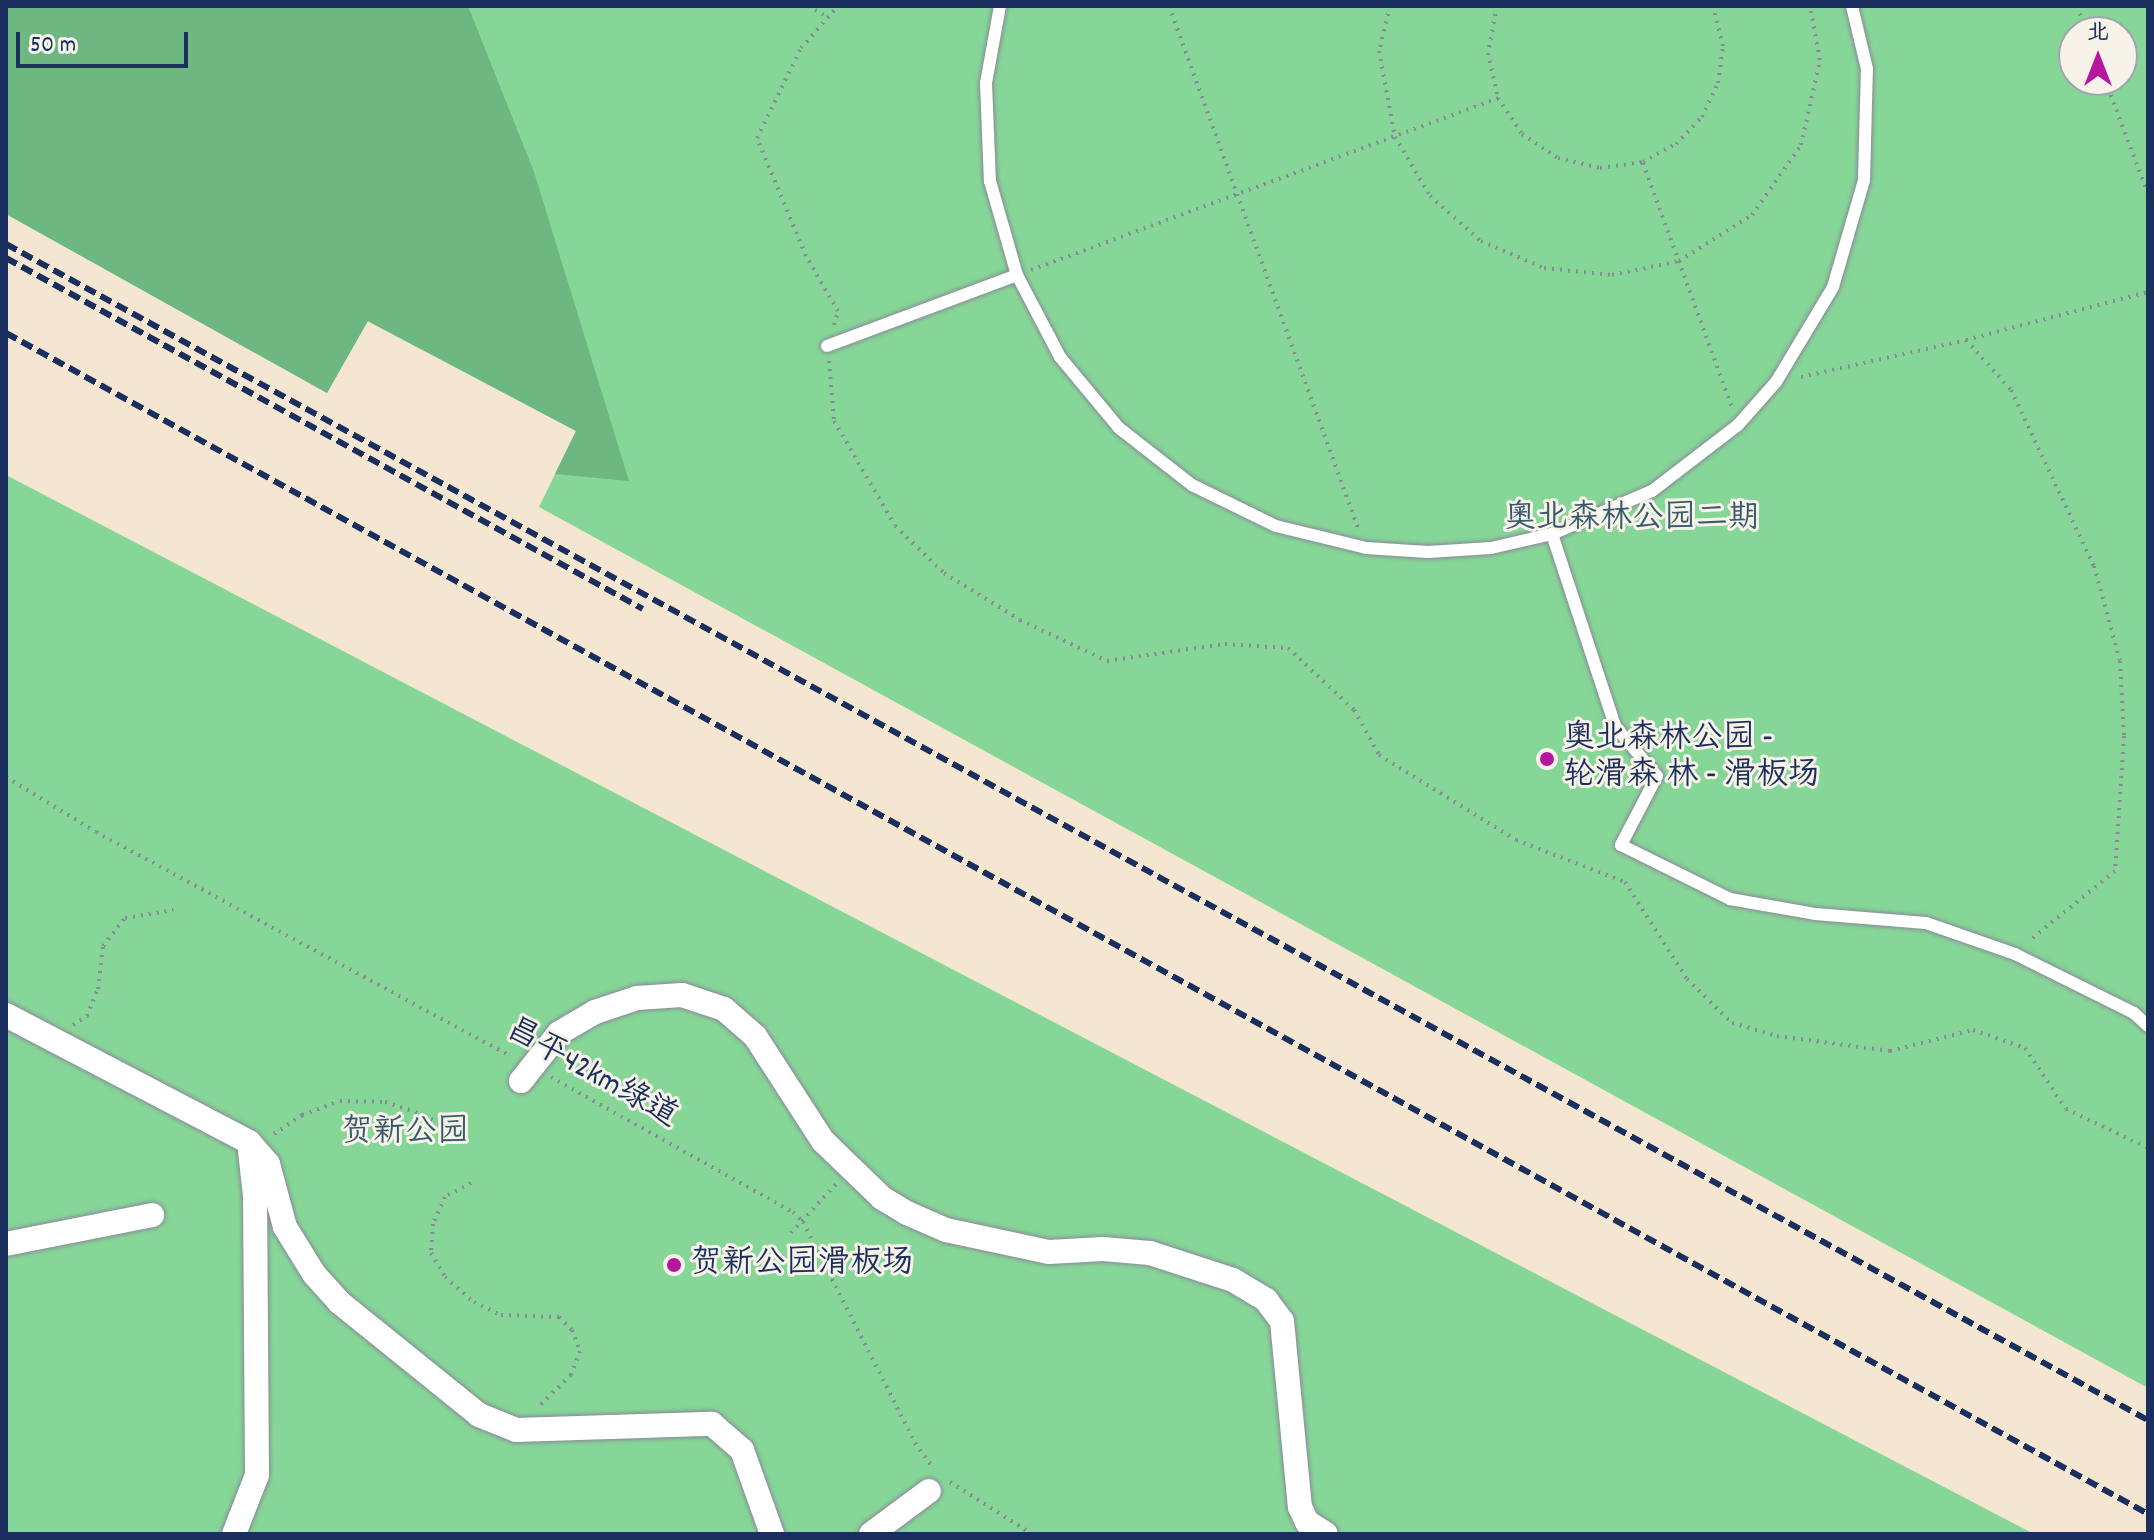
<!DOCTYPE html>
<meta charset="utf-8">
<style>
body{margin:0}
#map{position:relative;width:2154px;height:1540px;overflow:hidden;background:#f4e6d1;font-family:Dekko,"LXGW WenKai TC",sans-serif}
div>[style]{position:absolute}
.green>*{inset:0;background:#86d797}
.forest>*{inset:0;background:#6cb880}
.path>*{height:4px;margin-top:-2px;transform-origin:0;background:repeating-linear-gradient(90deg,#888a98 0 2px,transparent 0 8px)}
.roads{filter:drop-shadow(0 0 2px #888a98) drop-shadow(0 0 2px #888a98)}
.lane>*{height:12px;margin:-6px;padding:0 6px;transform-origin:6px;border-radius:6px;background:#fff}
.street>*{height:24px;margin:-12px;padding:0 12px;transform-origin:12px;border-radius:12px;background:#fff}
.rail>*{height:6px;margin-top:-3px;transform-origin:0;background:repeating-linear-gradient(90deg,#1b2f5e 0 12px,transparent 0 18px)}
.dots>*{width:22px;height:22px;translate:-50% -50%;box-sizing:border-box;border:4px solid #f7f3e8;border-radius:50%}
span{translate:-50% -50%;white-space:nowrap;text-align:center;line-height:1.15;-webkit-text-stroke:6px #f7f3e8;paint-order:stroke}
.park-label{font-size:32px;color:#36596c}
.poi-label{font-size:32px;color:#1b2f5e}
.left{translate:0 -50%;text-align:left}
.street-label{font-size:32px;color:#1b2f5e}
.frame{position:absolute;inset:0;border:8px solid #1b2f5e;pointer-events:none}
.north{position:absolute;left:2058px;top:16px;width:80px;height:80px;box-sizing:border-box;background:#f7f3e8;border:2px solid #9fa5b1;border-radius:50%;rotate:0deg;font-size:22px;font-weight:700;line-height:32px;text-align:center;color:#1b2f5e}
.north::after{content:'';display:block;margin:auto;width:28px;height:36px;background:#b5179e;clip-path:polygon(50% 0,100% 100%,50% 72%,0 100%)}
.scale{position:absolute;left:16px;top:32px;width:172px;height:36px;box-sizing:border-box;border:4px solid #1b2f5e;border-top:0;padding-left:10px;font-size:24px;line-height:28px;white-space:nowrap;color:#1b2f5e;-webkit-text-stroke:6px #f7f3e8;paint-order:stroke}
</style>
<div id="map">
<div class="green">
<div style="clip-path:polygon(evenodd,6px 6px,2148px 6px,2148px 1388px,539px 507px,576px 431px,367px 321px,327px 393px,6px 214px,6px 6px,2074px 32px,2122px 32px,2122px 80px,2074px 80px,2074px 32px)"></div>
<div style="clip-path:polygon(6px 475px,2034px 1534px,6px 1534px)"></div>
</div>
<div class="forest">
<div style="clip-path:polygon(6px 6px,468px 6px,534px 172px,629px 481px,555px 474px,576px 431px,368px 321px,327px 393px,6px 214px)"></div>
</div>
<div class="path">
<div style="left:808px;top:6px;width:23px;rotate:29deg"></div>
<div style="left:1169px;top:6px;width:558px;rotate:70.1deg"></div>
<div style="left:1390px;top:6px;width:46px;rotate:103.7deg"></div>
<div style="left:1379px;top:51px;width:87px;rotate:79.5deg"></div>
<div style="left:1395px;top:137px;width:69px;rotate:59.3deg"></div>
<div style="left:1430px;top:196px;width:68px;rotate:41.4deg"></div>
<div style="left:1481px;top:241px;width:69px;rotate:23.2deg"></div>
<div style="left:1544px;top:268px;width:68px;rotate:5.9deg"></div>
<div style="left:1612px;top:275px;width:68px;rotate:-11.8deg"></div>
<div style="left:1679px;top:261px;width:86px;rotate:-32.2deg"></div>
<div style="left:1752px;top:215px;width:85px;rotate:-55deg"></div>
<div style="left:1801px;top:145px;width:87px;rotate:-77.4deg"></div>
<div style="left:1820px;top:60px;width:55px;rotate:-100.5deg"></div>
<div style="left:1497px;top:6px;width:48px;rotate:100.8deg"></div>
<div style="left:1488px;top:53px;width:46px;rotate:77.5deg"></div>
<div style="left:1498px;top:98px;width:43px;rotate:56.3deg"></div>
<div style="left:1522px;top:134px;width:43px;rotate:33.7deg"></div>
<div style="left:1558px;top:158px;width:43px;rotate:13.4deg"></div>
<div style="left:1600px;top:168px;width:43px;rotate:-7.9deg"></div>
<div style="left:1643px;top:162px;width:38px;rotate:-29deg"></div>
<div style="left:1676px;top:144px;width:37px;rotate:-46deg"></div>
<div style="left:1702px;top:117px;width:38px;rotate:-65deg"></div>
<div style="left:1718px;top:83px;width:37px;rotate:-82deg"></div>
<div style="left:1723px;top:46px;width:41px;rotate:-104deg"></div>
<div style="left:2077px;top:6px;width:28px;rotate:69deg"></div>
<div style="left:2105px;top:80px;width:122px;rotate:69.3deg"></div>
<div style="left:1643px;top:163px;width:260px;rotate:70deg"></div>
<div style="left:1031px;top:270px;width:498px;rotate:-20.2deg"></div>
<div style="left:834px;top:325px;width:15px;rotate:-74deg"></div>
<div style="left:838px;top:311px;width:64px;rotate:-120.2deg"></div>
<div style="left:806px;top:256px;width:128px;rotate:-112.6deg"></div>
<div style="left:757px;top:138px;width:100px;rotate:-63.9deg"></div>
<div style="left:801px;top:48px;width:56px;rotate:-48.6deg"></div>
<div style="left:1966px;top:340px;width:67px;rotate:48deg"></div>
<div style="left:2011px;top:390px;width:195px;rotate:64.8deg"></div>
<div style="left:2094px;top:566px;width:98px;rotate:74.7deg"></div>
<div style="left:2120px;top:661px;width:75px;rotate:86.9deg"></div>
<div style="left:2124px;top:736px;width:135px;rotate:93.8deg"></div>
<div style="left:2115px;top:871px;width:111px;rotate:140.9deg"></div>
<div style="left:829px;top:361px;width:60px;rotate:85.2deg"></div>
<div style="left:834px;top:421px;width:121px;rotate:59.8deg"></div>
<div style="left:895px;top:526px;width:68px;rotate:43.8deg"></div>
<div style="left:944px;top:573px;width:89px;rotate:31.7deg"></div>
<div style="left:1020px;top:620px;width:96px;rotate:25.2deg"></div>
<div style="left:1107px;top:661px;width:119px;rotate:-8.2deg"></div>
<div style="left:1225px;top:644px;width:63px;rotate:3.6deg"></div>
<div style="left:1288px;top:648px;width:91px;rotate:43.2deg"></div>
<div style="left:1354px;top:710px;width:51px;rotate:60.9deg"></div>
<div style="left:1379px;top:755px;width:161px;rotate:31.8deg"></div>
<div style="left:1516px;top:840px;width:117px;rotate:21.1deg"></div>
<div style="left:1625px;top:882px;width:115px;rotate:57.4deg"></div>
<div style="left:1687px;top:979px;width:63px;rotate:44.4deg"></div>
<div style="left:1732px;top:1023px;width:47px;rotate:16.1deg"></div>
<div style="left:1777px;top:1036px;width:114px;rotate:7.6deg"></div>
<div style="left:1890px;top:1051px;width:86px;rotate:-14.2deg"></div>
<div style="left:1973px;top:1030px;width:55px;rotate:19.1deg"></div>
<div style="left:2025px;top:1048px;width:73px;rotate:56.1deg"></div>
<div style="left:2066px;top:1109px;width:91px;rotate:25.4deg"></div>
<div style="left:1801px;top:377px;width:169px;rotate:-12.6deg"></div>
<div style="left:1966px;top:340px;width:188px;rotate:-14.8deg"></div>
<div style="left:6px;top:777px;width:105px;rotate:31.4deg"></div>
<div style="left:96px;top:832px;width:472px;rotate:28.4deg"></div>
<div style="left:73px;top:1025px;width:17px;rotate:-33deg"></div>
<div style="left:87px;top:1016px;width:29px;rotate:-68deg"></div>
<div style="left:98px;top:989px;width:43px;rotate:-83.4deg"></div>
<div style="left:103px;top:946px;width:36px;rotate:-52deg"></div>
<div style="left:125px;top:918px;width:49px;rotate:-9.5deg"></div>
<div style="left:551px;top:1077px;width:277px;rotate:29.2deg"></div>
<div style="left:793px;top:1212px;width:14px;rotate:45deg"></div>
<div style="left:803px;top:1222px;width:248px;rotate:63.1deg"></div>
<div style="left:915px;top:1443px;width:32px;rotate:54deg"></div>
<div style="left:274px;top:1134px;width:34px;rotate:-34deg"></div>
<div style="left:302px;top:1115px;width:40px;rotate:-20.2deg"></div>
<div style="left:340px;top:1101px;width:45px;rotate:1.3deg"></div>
<div style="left:385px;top:1102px;width:41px;rotate:18.4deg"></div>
<div style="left:424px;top:1115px;width:26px;rotate:29deg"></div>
<div style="left:471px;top:1183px;width:30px;rotate:152deg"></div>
<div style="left:445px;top:1197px;width:30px;rotate:114deg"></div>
<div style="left:433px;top:1224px;width:29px;rotate:94deg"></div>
<div style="left:431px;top:1253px;width:28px;rotate:60deg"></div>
<div style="left:445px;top:1277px;width:38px;rotate:41deg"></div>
<div style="left:474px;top:1302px;width:30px;rotate:26deg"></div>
<div style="left:501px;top:1315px;width:58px;rotate:2deg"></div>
<div style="left:559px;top:1317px;width:18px;rotate:45deg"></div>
<div style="left:572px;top:1330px;width:22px;rotate:69deg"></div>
<div style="left:580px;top:1351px;width:26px;rotate:111deg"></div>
<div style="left:571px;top:1375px;width:45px;rotate:135.9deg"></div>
<div style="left:791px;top:1233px;width:67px;rotate:-47.4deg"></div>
<div style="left:950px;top:1482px;width:97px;rotate:32.4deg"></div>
</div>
<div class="roads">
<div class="lane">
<div style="left:1000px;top:6px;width:78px;rotate:100.3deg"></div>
<div style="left:986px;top:83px;width:98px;rotate:87.7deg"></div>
<div style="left:990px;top:181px;width:98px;rotate:74deg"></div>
<div style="left:1017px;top:275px;width:93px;rotate:62.3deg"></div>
<div style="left:1060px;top:357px;width:92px;rotate:50.3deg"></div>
<div style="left:1119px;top:428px;width:93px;rotate:38deg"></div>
<div style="left:1192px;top:485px;width:93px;rotate:26deg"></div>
<div style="left:1276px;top:526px;width:93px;rotate:13.7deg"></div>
<div style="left:1366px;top:548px;width:62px;rotate:3.7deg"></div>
<div style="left:1428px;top:552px;width:63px;rotate:-3.6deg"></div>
<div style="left:1491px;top:548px;width:63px;rotate:-12.9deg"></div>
<div style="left:1552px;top:534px;width:109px;rotate:-23.3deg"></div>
<div style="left:1652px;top:491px;width:108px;rotate:-37.5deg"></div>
<div style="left:1738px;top:425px;width:57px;rotate:-48.5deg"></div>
<div style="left:1776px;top:382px;width:111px;rotate:-59deg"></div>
<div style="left:1833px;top:287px;width:111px;rotate:-73.8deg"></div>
<div style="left:1864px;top:180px;width:111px;rotate:-88.5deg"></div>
<div style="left:1867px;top:69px;width:65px;rotate:-103.4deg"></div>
<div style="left:827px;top:346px;width:203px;rotate:-20.5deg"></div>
<div style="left:1552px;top:534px;width:202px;rotate:71.8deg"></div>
<div style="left:1615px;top:726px;width:65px;rotate:50deg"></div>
<div style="left:1657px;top:776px;width:78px;rotate:117.6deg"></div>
<div style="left:1621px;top:845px;width:122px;rotate:26.4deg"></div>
<div style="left:1730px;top:899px;width:86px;rotate:10deg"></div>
<div style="left:1815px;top:914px;width:111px;rotate:4.6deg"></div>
<div style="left:1926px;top:923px;width:94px;rotate:19.2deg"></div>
<div style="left:2015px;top:954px;width:133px;rotate:26.4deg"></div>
<div style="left:2134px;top:1013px;width:19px;rotate:43deg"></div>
</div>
<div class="street">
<div style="left:6px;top:1015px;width:274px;rotate:27.6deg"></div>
<div style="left:249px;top:1142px;width:29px;rotate:49deg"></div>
<div style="left:268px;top:1164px;width:65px;rotate:74.9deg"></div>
<div style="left:285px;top:1227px;width:55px;rotate:58.3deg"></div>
<div style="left:314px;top:1274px;width:38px;rotate:48deg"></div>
<div style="left:339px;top:1302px;width:180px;rotate:38.9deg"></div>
<div style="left:479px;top:1415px;width:40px;rotate:22deg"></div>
<div style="left:516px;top:1430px;width:196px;rotate:-1.8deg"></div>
<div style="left:712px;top:1424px;width:40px;rotate:41deg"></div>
<div style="left:742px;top:1450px;width:89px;rotate:70.3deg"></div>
<div style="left:521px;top:1081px;width:61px;rotate:-51.6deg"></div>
<div style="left:559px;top:1033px;width:42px;rotate:-30.3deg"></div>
<div style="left:595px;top:1012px;width:44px;rotate:-18.4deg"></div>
<div style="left:637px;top:998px;width:45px;rotate:-3.8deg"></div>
<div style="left:682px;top:995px;width:44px;rotate:18.4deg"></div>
<div style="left:724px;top:1009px;width:41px;rotate:41.1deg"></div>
<div style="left:755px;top:1036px;width:125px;rotate:57.1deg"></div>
<div style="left:823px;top:1141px;width:82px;rotate:44deg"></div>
<div style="left:882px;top:1198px;width:29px;rotate:31deg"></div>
<div style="left:907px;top:1213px;width:43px;rotate:23.6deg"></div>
<div style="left:946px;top:1230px;width:105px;rotate:12.1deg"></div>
<div style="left:1049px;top:1252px;width:54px;rotate:-3.2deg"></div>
<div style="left:1103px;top:1249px;width:47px;rotate:4.9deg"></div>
<div style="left:1150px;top:1253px;width:87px;rotate:18deg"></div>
<div style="left:1233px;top:1280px;width:39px;rotate:31deg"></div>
<div style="left:1266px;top:1300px;width:26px;rotate:53deg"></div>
<div style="left:1282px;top:1321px;width:187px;rotate:84.5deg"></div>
<div style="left:1300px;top:1507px;width:17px;rotate:65deg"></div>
<div style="left:1307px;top:1522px;width:22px;rotate:32deg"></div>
<div style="left:6px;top:1244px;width:149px;rotate:-11.2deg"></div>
<div style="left:234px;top:1534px;width:63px;rotate:-68.7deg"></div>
<div style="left:257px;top:1475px;width:279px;rotate:-90.4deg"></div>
<div style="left:255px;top:1196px;width:54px;rotate:-96.3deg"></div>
<div style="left:871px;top:1534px;width:72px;rotate:-36.6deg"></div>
</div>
</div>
<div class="rail">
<div style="left:6px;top:244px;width:2444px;rotate:28.77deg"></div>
<div style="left:6px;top:258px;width:727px;rotate:28.86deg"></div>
<div style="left:6px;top:333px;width:2446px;rotate:28.87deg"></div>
</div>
<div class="dots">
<div style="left:1547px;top:759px;background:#b5179e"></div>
<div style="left:674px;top:1265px;background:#b5179e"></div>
</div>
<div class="park-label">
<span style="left:1632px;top:520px">奥北森林公园二期</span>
<span style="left:405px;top:1134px">贺新公园</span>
</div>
<div class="poi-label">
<span class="left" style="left:1563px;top:759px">奥北森林公园 -<br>轮滑森 林 - 滑板场</span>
<span class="left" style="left:690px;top:1265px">贺新公园滑板场</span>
</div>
<div class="street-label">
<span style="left:591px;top:1075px;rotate:29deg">昌平42km绿道</span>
</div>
<div class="frame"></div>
<div class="north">北</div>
<div class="scale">50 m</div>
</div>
